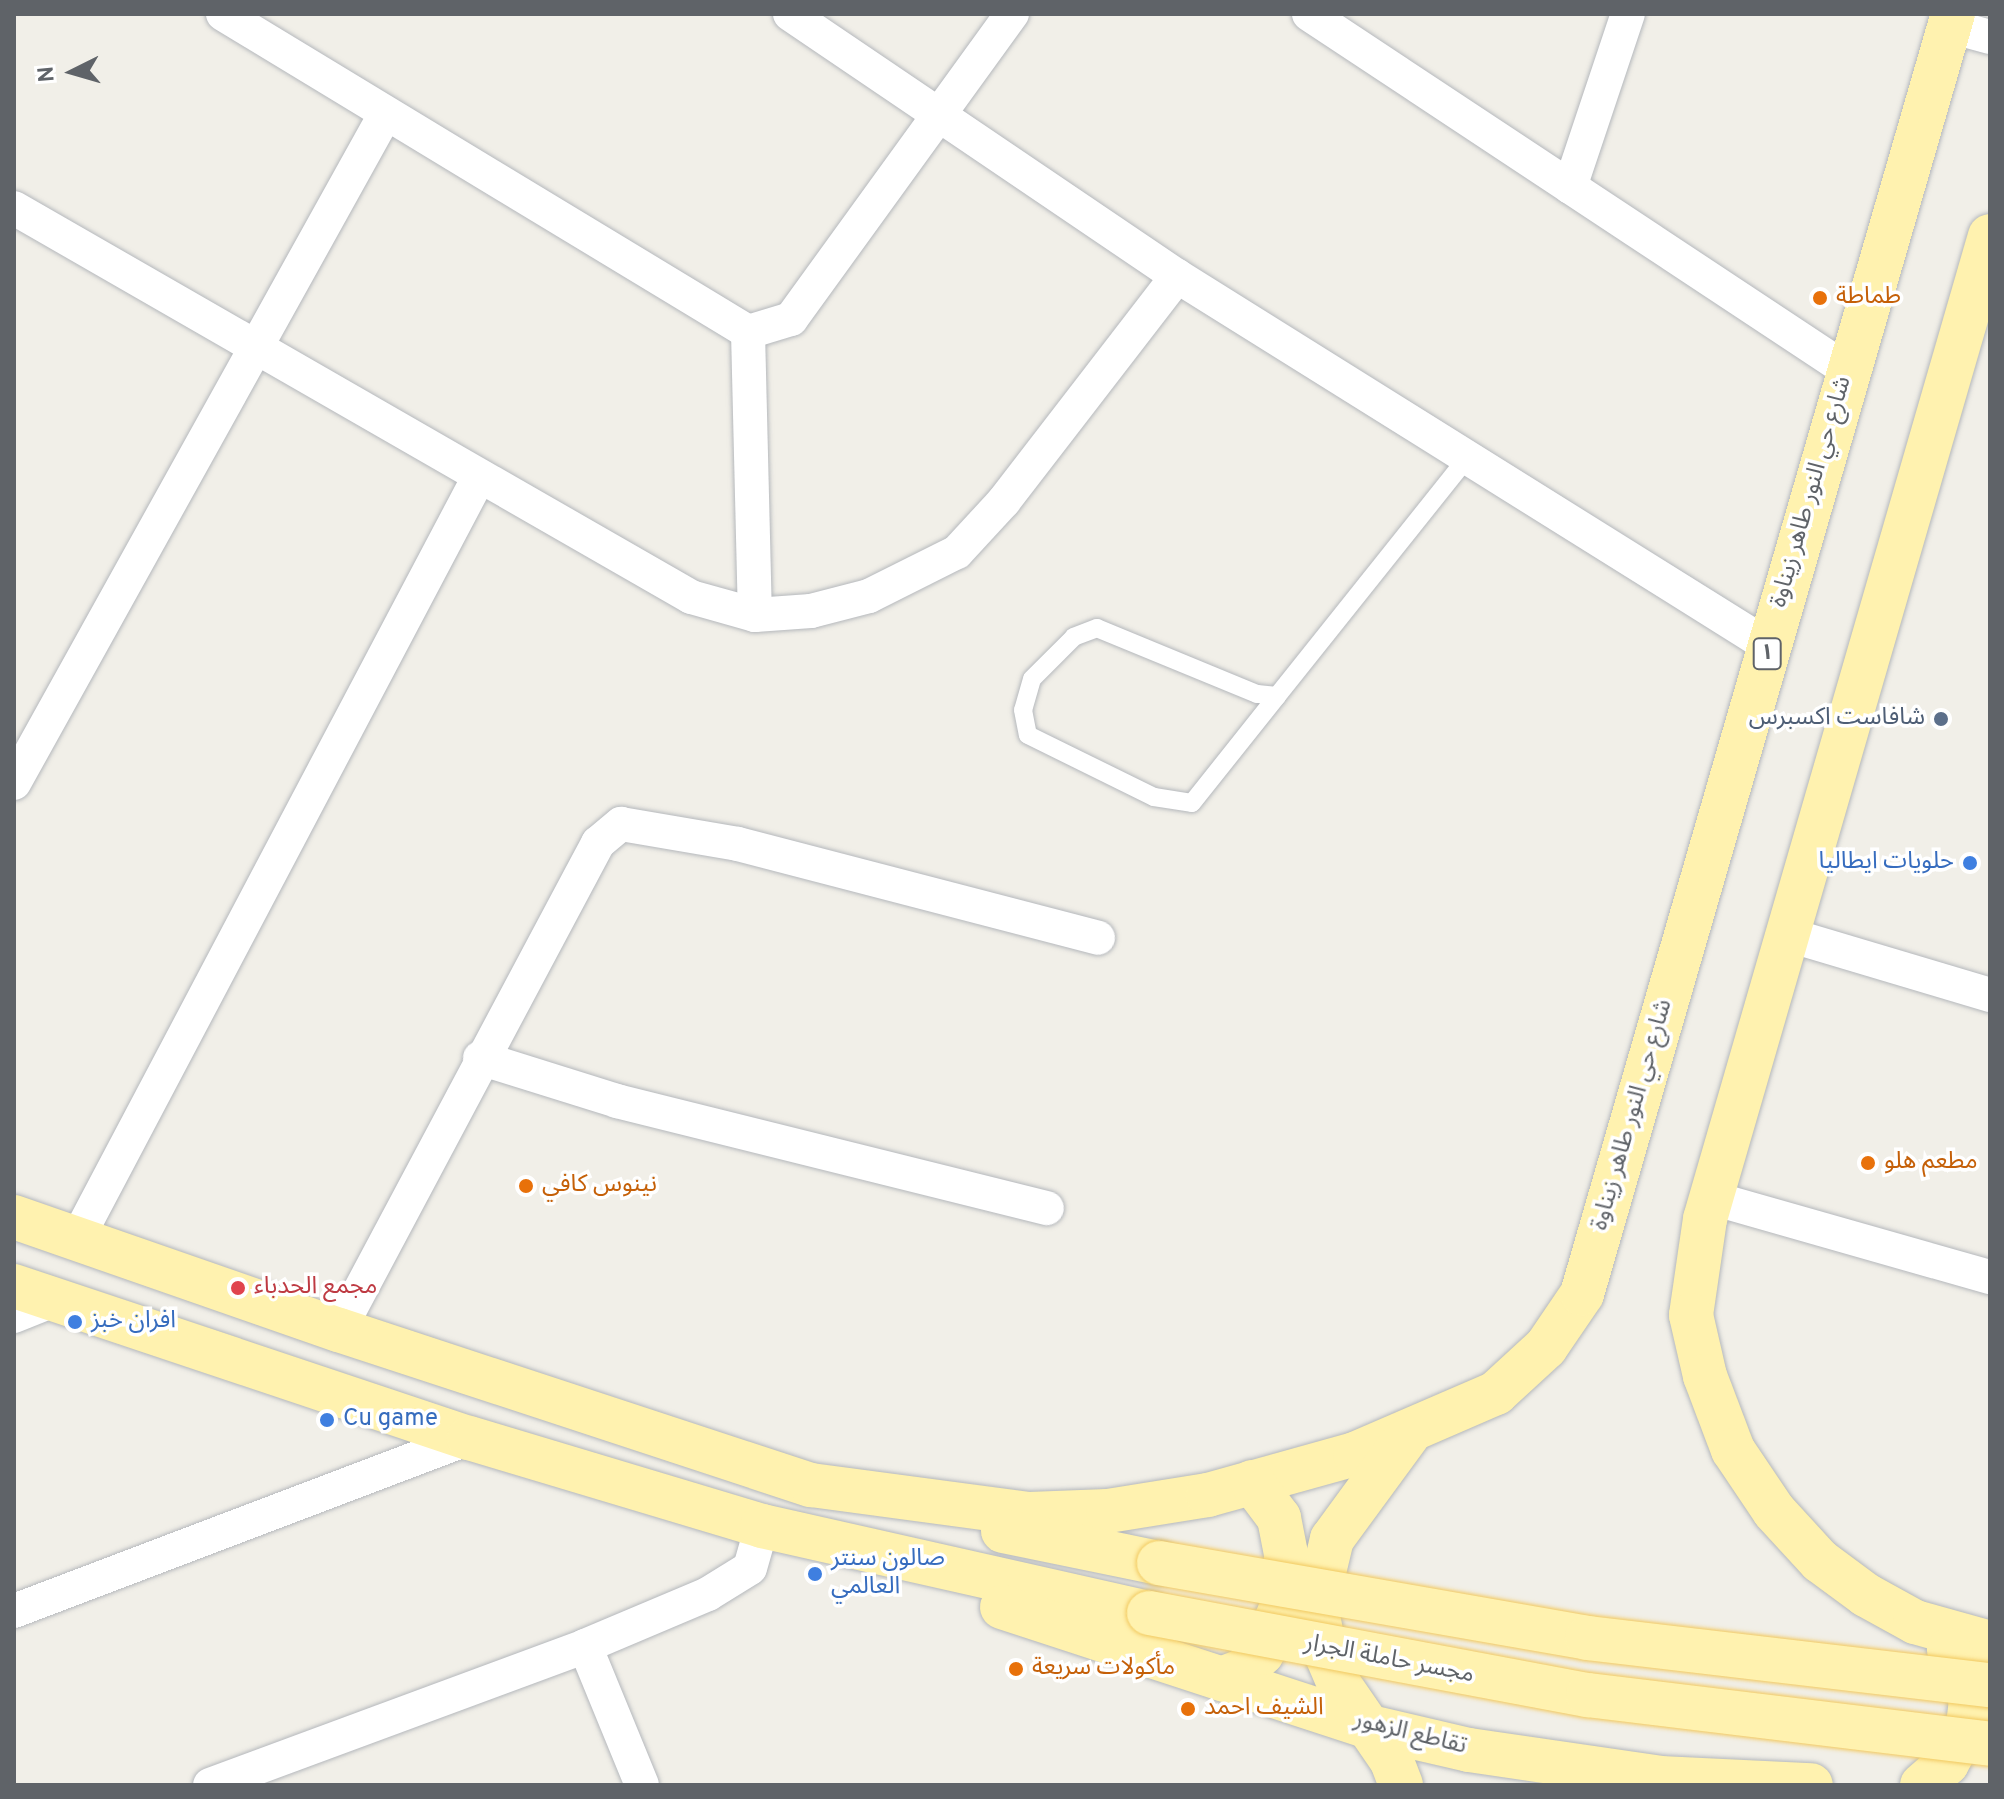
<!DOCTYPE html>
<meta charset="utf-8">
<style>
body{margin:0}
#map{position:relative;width:2004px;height:1799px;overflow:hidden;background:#f1efe8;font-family:Overpass,"Noto Sans Arabic",sans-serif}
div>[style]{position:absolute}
.roads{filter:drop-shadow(0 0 2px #b5b8bc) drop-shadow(0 0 2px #b5b8bc)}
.lane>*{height:18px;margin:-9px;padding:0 9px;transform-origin:9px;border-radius:9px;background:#fff}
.street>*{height:34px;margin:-17px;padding:0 17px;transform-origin:17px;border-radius:17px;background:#fff}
.primary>*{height:44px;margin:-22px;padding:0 22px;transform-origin:22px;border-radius:22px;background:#fff2af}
.bridges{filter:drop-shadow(0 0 2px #f2c960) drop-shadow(0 0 2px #f2c960)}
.primary-bridge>*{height:44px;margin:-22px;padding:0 22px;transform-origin:22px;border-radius:22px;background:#fff2af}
.dots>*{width:22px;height:22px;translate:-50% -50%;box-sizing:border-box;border:4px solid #fff;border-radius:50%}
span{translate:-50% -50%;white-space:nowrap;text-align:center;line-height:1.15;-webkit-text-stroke:7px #fff;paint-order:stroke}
.shield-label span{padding:2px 6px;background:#fff;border:2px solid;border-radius:6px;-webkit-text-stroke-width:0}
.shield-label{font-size:22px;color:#5f6368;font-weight:700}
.food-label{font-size:24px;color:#c56008}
.left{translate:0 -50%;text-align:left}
.street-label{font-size:24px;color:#5f6368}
.service-label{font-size:24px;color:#4e5e75}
.right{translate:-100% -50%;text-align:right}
.shop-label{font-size:24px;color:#366cbe}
.health-label{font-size:24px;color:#be3a42}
.frame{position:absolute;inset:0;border:16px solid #5f6368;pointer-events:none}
.north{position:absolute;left:32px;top:32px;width:80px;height:80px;-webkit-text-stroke:6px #fff;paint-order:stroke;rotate:265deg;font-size:22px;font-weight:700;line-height:32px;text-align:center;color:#5f6368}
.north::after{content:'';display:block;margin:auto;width:28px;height:36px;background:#5f6368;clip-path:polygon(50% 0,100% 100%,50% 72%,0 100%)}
</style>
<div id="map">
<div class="roads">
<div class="lane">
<div style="left:1277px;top:696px;width:20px;rotate:-174deg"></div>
<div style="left:1257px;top:694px;width:173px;rotate:-157.6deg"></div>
<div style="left:1097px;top:628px;width:25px;rotate:159deg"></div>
<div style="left:1074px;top:637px;width:59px;rotate:135deg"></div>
<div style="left:1032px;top:679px;width:32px;rotate:106deg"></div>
<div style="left:1023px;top:710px;width:25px;rotate:79deg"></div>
<div style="left:1028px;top:735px;width:140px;rotate:26.2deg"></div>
<div style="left:1154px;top:797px;width:38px;rotate:9deg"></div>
<div style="left:1192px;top:803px;width:137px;rotate:-51.5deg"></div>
<div style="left:1277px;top:696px;width:305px;rotate:-51.4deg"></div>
</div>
<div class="street">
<div style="left:223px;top:14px;width:614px;rotate:31.2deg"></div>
<div style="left:748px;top:332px;width:45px;rotate:-16.8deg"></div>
<div style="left:791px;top:319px;width:377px;rotate:-54.1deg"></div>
<div style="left:790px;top:14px;width:467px;rotate:34.1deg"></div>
<div style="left:1177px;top:276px;width:698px;rotate:32.01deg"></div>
<div style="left:1309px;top:14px;width:645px;rotate:33.49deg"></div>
<div style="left:1950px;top:26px;width:41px;rotate:15.4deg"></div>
<div style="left:1570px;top:187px;width:182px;rotate:-71.5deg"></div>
<div style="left:14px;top:208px;width:781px;rotate:29.88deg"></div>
<div style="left:691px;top:597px;width:66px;rotate:15.7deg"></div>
<div style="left:755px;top:615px;width:56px;rotate:-4.1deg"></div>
<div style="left:811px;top:611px;width:60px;rotate:-14.5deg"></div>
<div style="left:869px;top:596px;width:98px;rotate:-26.6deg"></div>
<div style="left:957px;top:552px;width:69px;rotate:-47.3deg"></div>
<div style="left:1004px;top:501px;width:284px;rotate:-52.4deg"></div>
<div style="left:748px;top:332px;width:283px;rotate:88.6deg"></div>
<div style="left:14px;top:783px;width:766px;rotate:-60.96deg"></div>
<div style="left:1789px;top:935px;width:210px;rotate:16.6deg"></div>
<div style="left:480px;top:1058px;width:144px;rotate:17.4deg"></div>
<div style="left:617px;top:1101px;width:443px;rotate:14deg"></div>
<div style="left:1712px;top:1198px;width:289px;rotate:15.9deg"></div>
<div style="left:77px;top:1239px;width:862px;rotate:-62.19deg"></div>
<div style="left:14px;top:1316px;width:43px;rotate:-21.8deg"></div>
<div style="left:339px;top:1330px;width:552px;rotate:-61.99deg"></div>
<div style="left:598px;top:843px;width:30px;rotate:-40deg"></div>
<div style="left:621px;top:824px;width:119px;rotate:9.7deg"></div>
<div style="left:738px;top:844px;width:372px;rotate:14.6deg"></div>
<div style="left:14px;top:1611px;width:487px;rotate:-20.8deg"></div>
<div style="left:585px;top:1646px;width:150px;rotate:67.7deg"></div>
<div style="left:210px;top:1785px;width:400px;rotate:-20.3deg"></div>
<div style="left:585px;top:1646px;width:134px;rotate:-22.9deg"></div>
<div style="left:708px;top:1594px;width:49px;rotate:-31.8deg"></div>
<div style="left:750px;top:1568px;width:44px;rotate:-74.1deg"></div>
</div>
<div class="primary">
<div style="left:1990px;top:236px;width:1023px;rotate:106.17deg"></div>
<div style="left:1705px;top:1219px;width:97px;rotate:98.3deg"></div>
<div style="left:1691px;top:1315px;width:63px;rotate:77.1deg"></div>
<div style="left:1705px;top:1376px;width:79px;rotate:69.3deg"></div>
<div style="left:1733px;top:1450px;width:73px;rotate:56.1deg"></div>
<div style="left:1774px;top:1511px;width:68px;rotate:47.4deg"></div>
<div style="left:1820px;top:1561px;width:57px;rotate:36.5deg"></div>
<div style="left:1866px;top:1595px;width:56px;rotate:28.9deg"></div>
<div style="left:1915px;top:1622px;width:78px;rotate:15.6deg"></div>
<div style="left:14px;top:1217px;width:344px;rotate:19.2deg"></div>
<div style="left:339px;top:1330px;width:497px;rotate:18.2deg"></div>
<div style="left:811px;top:1485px;width:220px;rotate:7.6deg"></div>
<div style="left:1029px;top:1514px;width:79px;rotate:-2.2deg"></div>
<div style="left:1108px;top:1511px;width:101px;rotate:-9.1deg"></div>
<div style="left:1208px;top:1495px;width:153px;rotate:-15.6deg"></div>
<div style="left:1355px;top:1454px;width:154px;rotate:-23.4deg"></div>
<div style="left:1496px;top:1393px;width:68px;rotate:-42.6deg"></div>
<div style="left:1546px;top:1347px;width:64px;rotate:-55.8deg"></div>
<div style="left:1582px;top:1294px;width:1333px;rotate:-73.84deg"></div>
<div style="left:14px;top:1286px;width:480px;rotate:18.5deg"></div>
<div style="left:469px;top:1438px;width:306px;rotate:16.7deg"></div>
<div style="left:762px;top:1526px;width:397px;rotate:12.7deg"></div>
<div style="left:1003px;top:1531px;width:159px;rotate:11.6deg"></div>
<div style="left:1002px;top:1607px;width:387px;rotate:18.1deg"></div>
<div style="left:1370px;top:1727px;width:102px;rotate:13.1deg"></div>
<div style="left:1469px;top:1750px;width:193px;rotate:8.3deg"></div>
<div style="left:1660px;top:1778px;width:151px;rotate:2.7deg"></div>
<div style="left:1221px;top:1679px;width:25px;rotate:-21deg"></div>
<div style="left:1244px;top:1670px;width:25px;rotate:-43deg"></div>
<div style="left:1262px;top:1653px;width:59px;rotate:-66.9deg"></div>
<div style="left:1285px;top:1599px;width:45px;rotate:-88.7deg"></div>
<div style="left:1286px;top:1554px;width:37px;rotate:-101deg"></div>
<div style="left:1279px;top:1518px;width:45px;rotate:-126.9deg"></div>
<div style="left:1401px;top:1785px;width:26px;rotate:-111deg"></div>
<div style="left:1392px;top:1761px;width:93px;rotate:-124.5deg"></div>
<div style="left:1339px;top:1684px;width:36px;rotate:-113deg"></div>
<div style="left:1325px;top:1651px;width:46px;rotate:-101.3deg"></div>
<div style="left:1316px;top:1606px;width:69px;rotate:-76.6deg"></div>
<div style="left:1332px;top:1539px;width:129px;rotate:-53.8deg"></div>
<div style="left:1922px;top:1785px;width:33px;rotate:-41deg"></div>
<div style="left:1947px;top:1763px;width:43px;rotate:-61.1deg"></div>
<div style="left:1968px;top:1725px;width:25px;rotate:-83deg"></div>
<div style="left:1971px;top:1700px;width:55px;rotate:-113.7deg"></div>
</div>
</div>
<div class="bridges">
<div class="primary-bridge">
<div style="left:1159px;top:1563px;width:435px;rotate:9.9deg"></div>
<div style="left:1587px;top:1638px;width:406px;rotate:6.7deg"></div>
<div style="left:1149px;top:1613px;width:447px;rotate:10.6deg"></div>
<div style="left:1588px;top:1695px;width:405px;rotate:6.9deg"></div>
</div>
</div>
<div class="dots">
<div style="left:1820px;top:298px;background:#e8710a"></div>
<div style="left:1941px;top:719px;background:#5c6f8a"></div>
<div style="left:1970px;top:863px;background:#3f7fe0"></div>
<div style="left:1868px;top:1163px;background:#e8710a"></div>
<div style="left:526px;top:1186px;background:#e8710a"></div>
<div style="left:238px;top:1288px;background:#e0444e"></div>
<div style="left:75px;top:1322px;background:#3f7fe0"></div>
<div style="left:327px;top:1420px;background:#3f7fe0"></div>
<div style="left:815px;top:1574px;background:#3f7fe0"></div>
<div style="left:1016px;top:1669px;background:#e8710a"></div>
<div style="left:1188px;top:1709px;background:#e8710a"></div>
</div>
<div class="shield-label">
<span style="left:1767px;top:654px">١</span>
</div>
<div class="food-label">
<span class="left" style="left:1836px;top:298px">طماطة</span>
<span class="left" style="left:1884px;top:1163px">مطعم هلو</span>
<span class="left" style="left:542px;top:1186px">نينوس كافي</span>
<span class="left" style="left:1032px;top:1669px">مأكولات سريعة</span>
<span class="left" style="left:1204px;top:1709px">الشيف احمد</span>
</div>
<div class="street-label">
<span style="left:1812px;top:492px;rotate:-74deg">شارع حي النور طاهر زيناوة</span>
<span style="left:1633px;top:1115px;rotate:-74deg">شارع حي النور طاهر زيناوة</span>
<span style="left:1389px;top:1660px;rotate:11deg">مجسر حاملة الجرار</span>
<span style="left:1410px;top:1734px;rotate:14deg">تقاطع الزهور</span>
</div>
<div class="service-label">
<span class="right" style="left:1925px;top:719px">شافاست اكسبرس</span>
</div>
<div class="shop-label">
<span class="right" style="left:1954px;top:863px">حلويات ايطاليا</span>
<span class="left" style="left:91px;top:1322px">افران خبز</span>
<span class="left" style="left:343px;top:1420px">Cu game</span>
<span class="left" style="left:831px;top:1574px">صالون سنتر<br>العالمي</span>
</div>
<div class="health-label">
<span class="left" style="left:254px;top:1288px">مجمع الحدباء</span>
</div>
<div class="frame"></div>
<div class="north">N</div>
</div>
